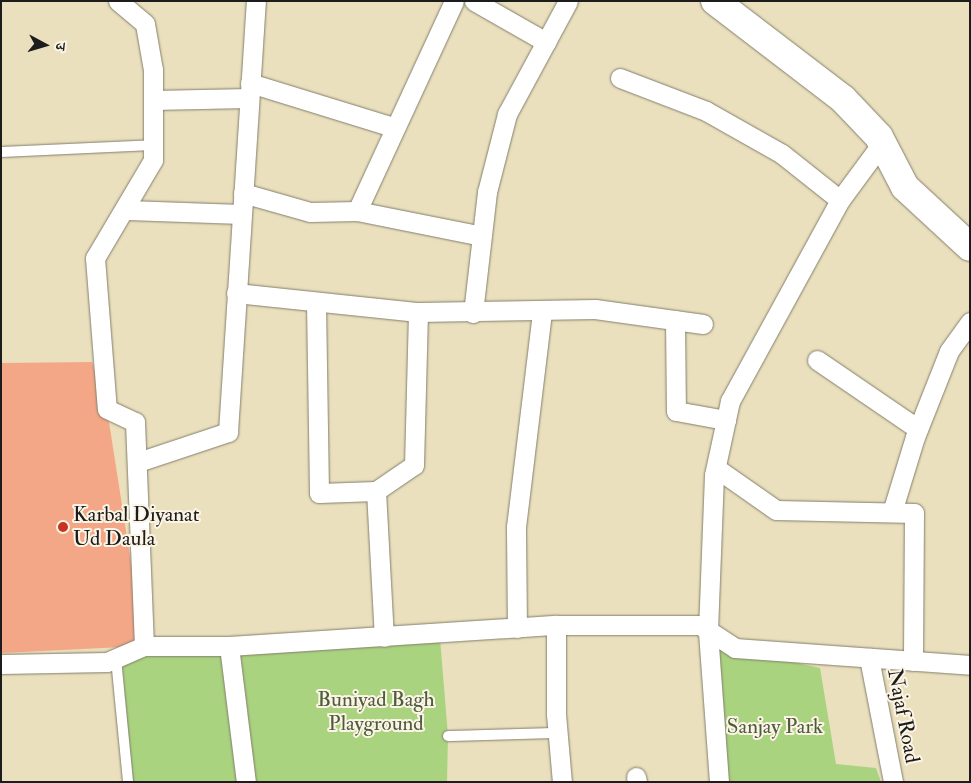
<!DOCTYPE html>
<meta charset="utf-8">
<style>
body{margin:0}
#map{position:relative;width:971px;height:783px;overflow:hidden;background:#eae0bd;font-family:"IM FELL Double Pica","Noto Serif Devanagari",serif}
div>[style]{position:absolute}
.green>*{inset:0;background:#a9d37f}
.building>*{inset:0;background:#f4a787}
.roads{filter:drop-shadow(0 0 1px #837e6c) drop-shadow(0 0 1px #837e6c)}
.lane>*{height:10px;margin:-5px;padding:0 5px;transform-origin:5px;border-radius:5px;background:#fff}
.street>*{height:19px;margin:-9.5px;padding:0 9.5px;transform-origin:9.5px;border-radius:9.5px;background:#fff}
.secondary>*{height:28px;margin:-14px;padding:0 14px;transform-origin:14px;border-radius:14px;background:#fff}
.dots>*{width:14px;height:14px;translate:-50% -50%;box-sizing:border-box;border:2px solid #fcf5e5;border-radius:50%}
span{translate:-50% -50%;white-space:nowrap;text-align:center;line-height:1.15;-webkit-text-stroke:4px #fcf5e5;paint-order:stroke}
.poi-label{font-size:21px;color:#1c1c1c}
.left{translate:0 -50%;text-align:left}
.park-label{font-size:21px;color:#4d5c3f}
.street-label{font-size:21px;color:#1c1c1c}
.frame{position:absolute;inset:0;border:2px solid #1c1c1c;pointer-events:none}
.north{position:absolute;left:20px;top:20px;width:50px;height:50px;-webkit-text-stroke:4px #fcf5e5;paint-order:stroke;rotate:96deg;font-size:14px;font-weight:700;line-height:20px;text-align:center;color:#1c1c1c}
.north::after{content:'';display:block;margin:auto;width:18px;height:22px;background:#1c1c1c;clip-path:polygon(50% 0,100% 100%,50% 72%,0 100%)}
</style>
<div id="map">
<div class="green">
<div style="clip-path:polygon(440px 638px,448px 736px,447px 782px,131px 782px,122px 658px)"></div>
<div style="clip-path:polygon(715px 645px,820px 668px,836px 764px,876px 768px,881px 782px,724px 782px)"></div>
</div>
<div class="building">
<div style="clip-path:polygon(92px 362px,107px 409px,144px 646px,1px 653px,1px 363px)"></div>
</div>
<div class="roads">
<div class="lane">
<div style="left:1px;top:152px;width:152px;rotate:-2.6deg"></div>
<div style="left:116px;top:659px;width:124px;rotate:84.4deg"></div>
<div style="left:448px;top:736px;width:109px;rotate:-1.6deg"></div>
</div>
<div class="street">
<div style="left:118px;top:1px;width:35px;rotate:40deg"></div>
<div style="left:145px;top:24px;width:47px;rotate:80.1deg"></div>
<div style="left:153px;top:70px;width:90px;rotate:90deg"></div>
<div style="left:153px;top:160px;width:114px;rotate:120.6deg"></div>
<div style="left:95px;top:258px;width:151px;rotate:85.5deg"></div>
<div style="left:107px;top:409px;width:31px;rotate:25deg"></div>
<div style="left:135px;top:422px;width:224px;rotate:87.7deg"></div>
<div style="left:474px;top:1px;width:83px;rotate:29.7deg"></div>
<div style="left:620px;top:78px;width:92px;rotate:21deg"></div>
<div style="left:706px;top:111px;width:87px;rotate:29.5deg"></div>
<div style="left:782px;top:154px;width:74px;rotate:38.4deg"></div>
<div style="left:250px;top:83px;width:150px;rotate:17.1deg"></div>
<div style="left:153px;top:100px;width:96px;rotate:-1.2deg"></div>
<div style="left:243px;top:193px;width:70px;rotate:15.8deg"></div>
<div style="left:310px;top:212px;width:47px;rotate:-1.2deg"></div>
<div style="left:357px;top:211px;width:127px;rotate:11.3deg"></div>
<div style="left:127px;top:210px;width:114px;rotate:2deg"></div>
<div style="left:357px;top:211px;width:231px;rotate:-65.2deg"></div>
<div style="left:236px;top:293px;width:183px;rotate:6deg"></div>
<div style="left:418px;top:312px;width:177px;rotate:-1deg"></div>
<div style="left:595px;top:309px;width:109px;rotate:7.9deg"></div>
<div style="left:316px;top:302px;width:191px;rotate:89.1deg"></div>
<div style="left:319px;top:493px;width:57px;rotate:-2deg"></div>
<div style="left:376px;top:491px;width:46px;rotate:-34.4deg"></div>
<div style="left:414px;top:465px;width:153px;rotate:-88.5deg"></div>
<div style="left:473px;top:313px;width:122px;rotate:-83.4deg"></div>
<div style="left:487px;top:192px;width:81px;rotate:-75.6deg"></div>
<div style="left:507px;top:114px;width:128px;rotate:-61.6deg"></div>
<div style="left:675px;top:320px;width:91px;rotate:89.4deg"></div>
<div style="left:676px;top:411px;width:51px;rotate:10.2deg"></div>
<div style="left:817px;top:360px;width:122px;rotate:34.3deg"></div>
<div style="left:138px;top:462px;width:95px;rotate:-18.4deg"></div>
<div style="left:228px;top:432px;width:432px;rotate:-86.3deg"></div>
<div style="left:716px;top:468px;width:73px;rotate:35deg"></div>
<div style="left:776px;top:510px;width:138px;rotate:1.2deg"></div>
<div style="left:914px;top:513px;width:148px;rotate:90.4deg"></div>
<div style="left:376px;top:491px;width:146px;rotate:86.9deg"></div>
<div style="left:892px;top:512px;width:78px;rotate:-73deg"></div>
<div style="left:915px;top:437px;width:92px;rotate:-68.4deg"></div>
<div style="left:949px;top:351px;width:36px;rotate:-54deg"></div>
<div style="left:556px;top:625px;width:89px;rotate:90deg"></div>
<div style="left:556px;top:714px;width:68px;rotate:85deg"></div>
<div style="left:517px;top:628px;width:101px;rotate:-90.6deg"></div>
<div style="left:516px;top:527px;width:216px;rotate:-83.1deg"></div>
<div style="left:229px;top:646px;width:137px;rotate:82.9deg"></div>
<div style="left:869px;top:658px;width:126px;rotate:79deg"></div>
<div style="left:1px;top:664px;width:106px;rotate:-1.1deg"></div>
<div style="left:107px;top:662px;width:40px;rotate:-23.4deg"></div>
<div style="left:144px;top:646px;width:85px"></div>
<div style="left:229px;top:646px;width:328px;rotate:-3.7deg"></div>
<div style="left:556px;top:625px;width:144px"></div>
<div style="left:700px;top:625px;width:42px;rotate:33.3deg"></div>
<div style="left:735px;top:648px;width:236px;rotate:4.1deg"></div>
<div style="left:636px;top:777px;width:5px;rotate:79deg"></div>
<div style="left:719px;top:782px;width:151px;rotate:-94.2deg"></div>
<div style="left:708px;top:631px;width:156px;rotate:-87.8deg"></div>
<div style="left:714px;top:475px;width:76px;rotate:-77.8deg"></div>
<div style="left:730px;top:401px;width:229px;rotate:-61.3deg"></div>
<div style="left:840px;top:200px;width:71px;rotate:-53.6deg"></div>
</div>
<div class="secondary">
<div style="left:715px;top:1px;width:161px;rotate:37.4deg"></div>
<div style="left:843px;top:99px;width:52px;rotate:46.5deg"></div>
<div style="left:879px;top:137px;width:56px;rotate:62.5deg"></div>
<div style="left:905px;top:187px;width:88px;rotate:42.7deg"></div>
</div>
</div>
<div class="dots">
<div style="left:63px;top:527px;background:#c8321e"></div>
</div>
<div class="poi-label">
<span class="left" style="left:73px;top:527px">Karbal Diyanat<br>Ud Daula</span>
</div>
<div class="park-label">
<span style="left:376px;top:712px">Buniyad Bagh<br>Playground</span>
<span style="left:775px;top:727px">Sanjay Park</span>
</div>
<div class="street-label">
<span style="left:903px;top:716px;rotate:79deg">Najaf Road</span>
</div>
<div class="frame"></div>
<div class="north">उ</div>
</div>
